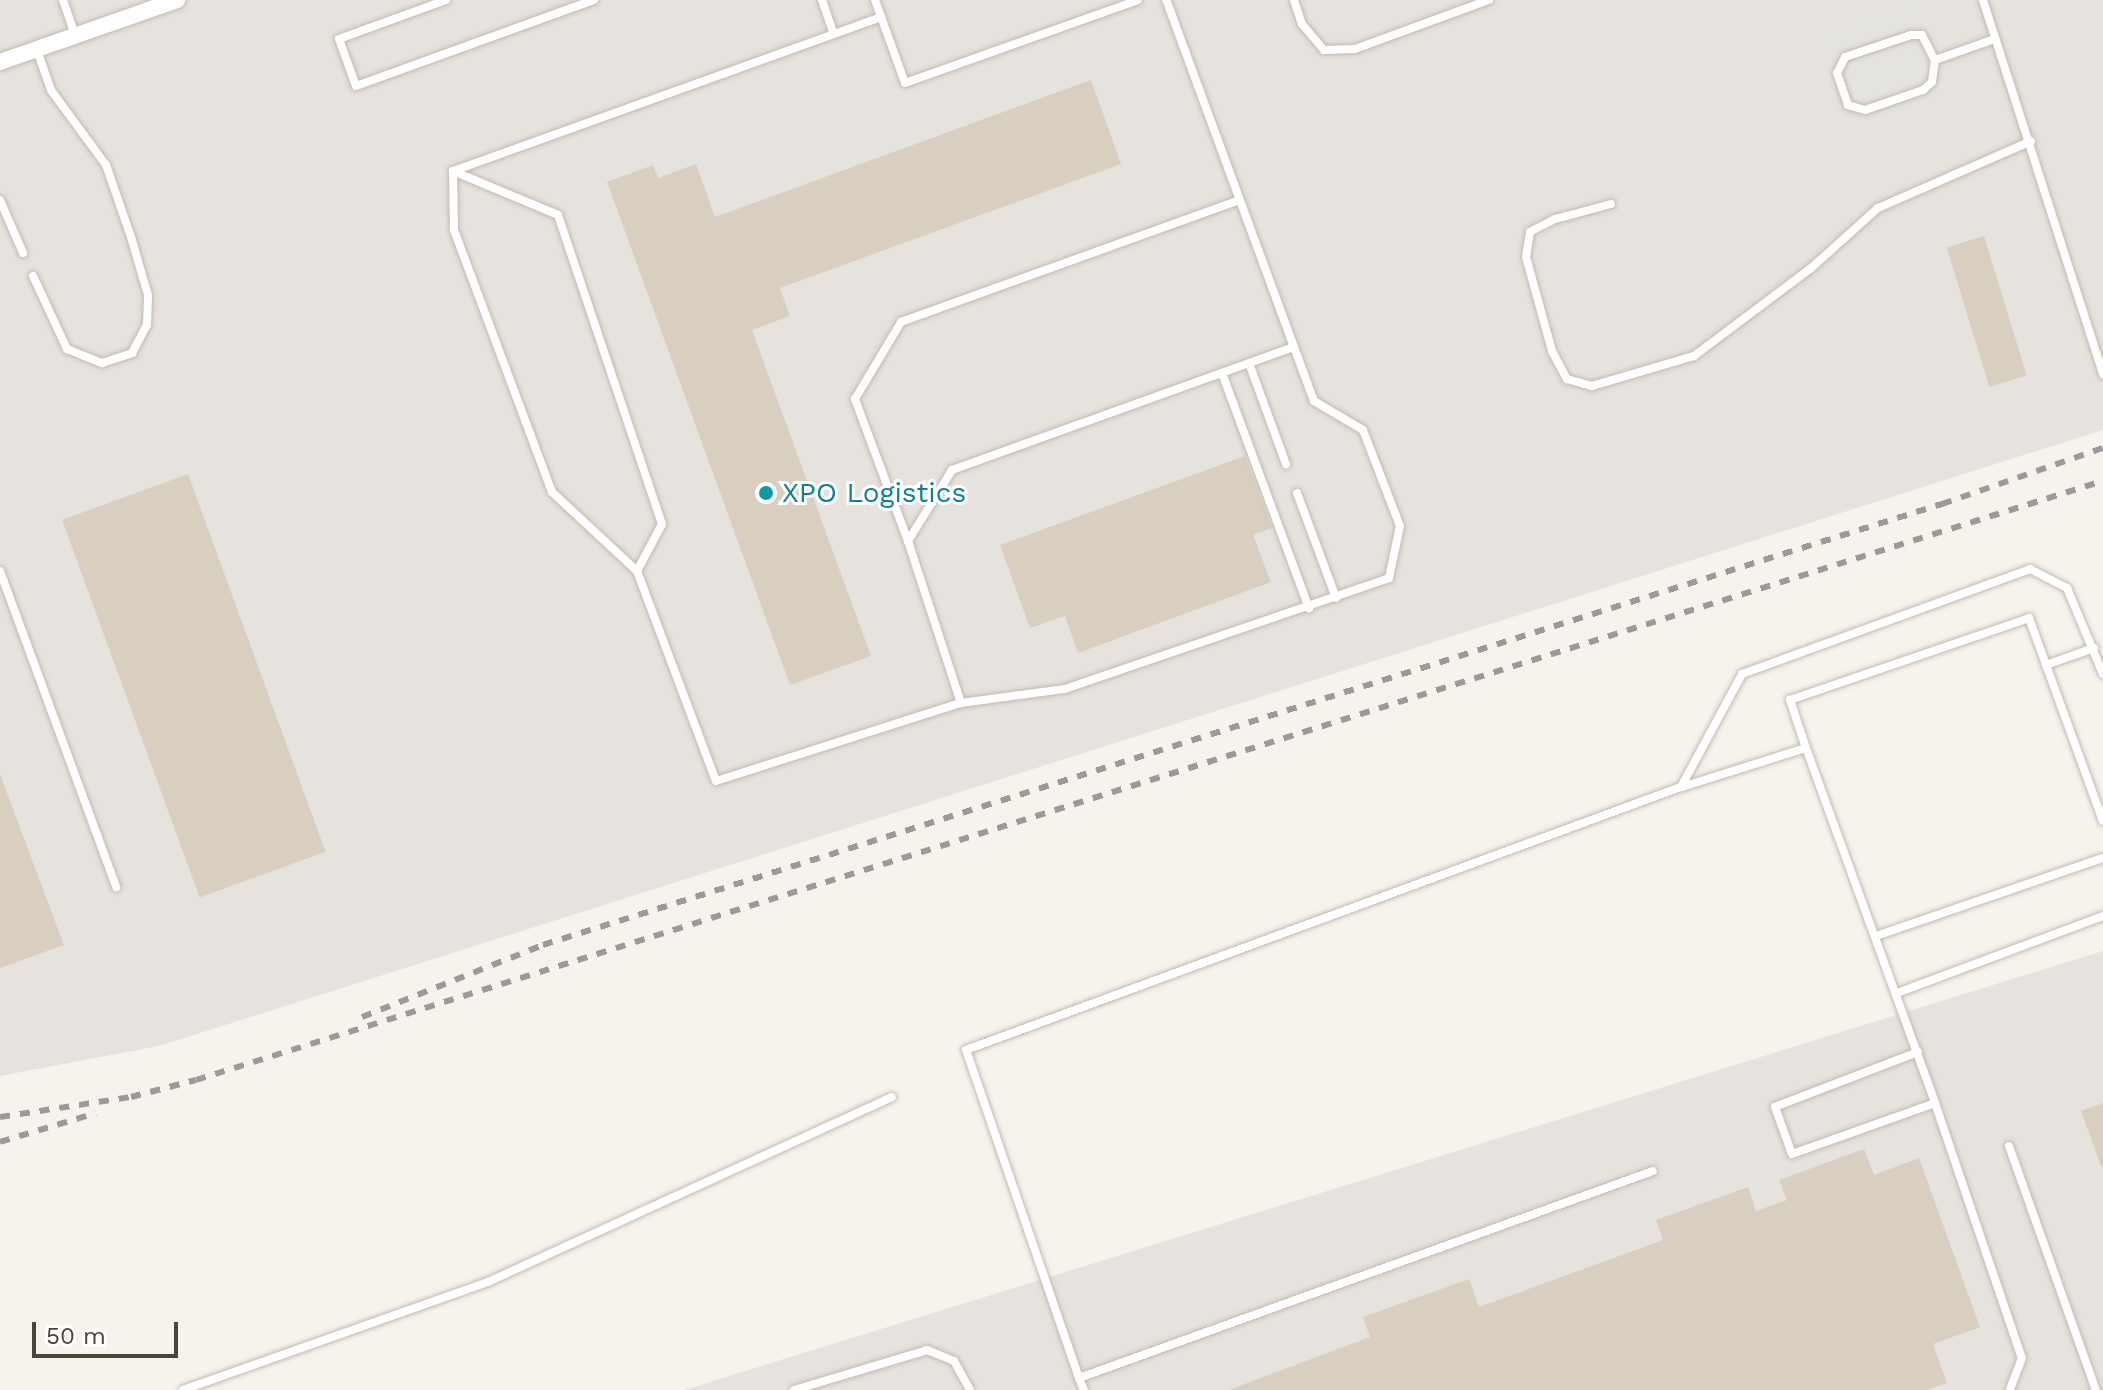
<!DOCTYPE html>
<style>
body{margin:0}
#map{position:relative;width:2103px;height:1390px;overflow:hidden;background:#f6f3ec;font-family:"Work Sans",sans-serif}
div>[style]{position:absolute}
.industrial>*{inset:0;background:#e6e2dd}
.parking>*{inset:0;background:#e5e3e0}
.building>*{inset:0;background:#d8cfc1;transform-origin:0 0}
.roads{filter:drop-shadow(0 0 2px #c2bbae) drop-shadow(0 0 2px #c2bbae)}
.lane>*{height:8px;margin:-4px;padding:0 4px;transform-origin:4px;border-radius:4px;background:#fff}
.street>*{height:16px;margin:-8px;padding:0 8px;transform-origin:8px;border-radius:8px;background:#fff}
.rail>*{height:6px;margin-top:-3px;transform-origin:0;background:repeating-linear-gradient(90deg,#9a9a9a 0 10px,transparent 0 20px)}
.dots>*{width:22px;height:22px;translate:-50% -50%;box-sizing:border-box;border:4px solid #fff;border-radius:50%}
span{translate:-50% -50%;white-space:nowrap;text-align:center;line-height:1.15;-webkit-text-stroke:6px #fff;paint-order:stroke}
.culture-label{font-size:28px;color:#0d838f}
.left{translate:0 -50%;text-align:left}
.scale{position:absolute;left:32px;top:1322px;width:146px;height:36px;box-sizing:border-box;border:4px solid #4b4439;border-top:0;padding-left:10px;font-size:24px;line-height:28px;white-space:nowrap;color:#4b4439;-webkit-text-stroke:6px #fff;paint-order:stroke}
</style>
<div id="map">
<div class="industrial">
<div style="clip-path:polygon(0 0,2103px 0,2103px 430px,159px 1046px,0 1076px)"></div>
<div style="clip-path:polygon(2103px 951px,2103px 1390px,684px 1390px)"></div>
</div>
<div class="parking">
<div style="clip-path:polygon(1911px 0,1929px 0,1962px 100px,1855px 134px,1821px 29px)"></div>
</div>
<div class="building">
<div style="clip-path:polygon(1091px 80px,1121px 164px,780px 288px,790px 316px,752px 330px,871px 656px,790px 685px,607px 182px,653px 165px,658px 178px,696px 164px,715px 217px)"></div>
<div style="left:1984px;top:236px;width:146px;height:39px;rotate:73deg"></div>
<div style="clip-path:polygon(1245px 456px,1272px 528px,1253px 535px,1271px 582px,1078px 653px,1065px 616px,1030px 628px,1000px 545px)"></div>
<div style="left:188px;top:474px;width:402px;height:134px;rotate:70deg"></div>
<div style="clip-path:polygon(0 774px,64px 945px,0 968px)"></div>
<div style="clip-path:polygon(2103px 1103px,2103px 1166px,2101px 1166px,2081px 1111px)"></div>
<div style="clip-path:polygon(1864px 1149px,1874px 1175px,1919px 1158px,1980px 1327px,1933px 1344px,1947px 1383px,1927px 1390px,1229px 1390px,1370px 1337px,1363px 1317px,1469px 1279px,1479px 1307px,1663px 1240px,1656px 1220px,1748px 1187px,1756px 1211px,1787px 1200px,1779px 1180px)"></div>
</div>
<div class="roads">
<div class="lane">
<div style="left:63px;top:0;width:37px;rotate:71deg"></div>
<div style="left:446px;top:0;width:114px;rotate:160deg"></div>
<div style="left:339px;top:39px;width:50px;rotate:70.1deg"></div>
<div style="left:356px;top:86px;width:253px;rotate:-19.9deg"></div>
<div style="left:822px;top:0;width:36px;rotate:71deg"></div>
<div style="left:875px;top:0;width:88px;rotate:70.1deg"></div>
<div style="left:905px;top:83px;width:247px;rotate:-19.6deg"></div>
<div style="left:1294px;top:0;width:25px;rotate:72deg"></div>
<div style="left:1302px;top:24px;width:34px;rotate:50deg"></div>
<div style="left:1324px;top:50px;width:31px;rotate:-2deg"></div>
<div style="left:1355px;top:49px;width:143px;rotate:-20.1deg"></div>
<div style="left:1983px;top:0;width:393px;rotate:72.2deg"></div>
<div style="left:881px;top:17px;width:455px;rotate:160.2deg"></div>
<div style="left:453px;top:171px;width:59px;rotate:89deg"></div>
<div style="left:454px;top:230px;width:280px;rotate:69.5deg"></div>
<div style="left:552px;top:492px;width:116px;rotate:42.9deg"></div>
<div style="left:637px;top:571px;width:224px;rotate:69.4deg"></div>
<div style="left:716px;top:781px;width:257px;rotate:-17.7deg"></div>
<div style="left:961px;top:703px;width:170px;rotate:-108.1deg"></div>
<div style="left:908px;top:541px;width:84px;rotate:-58.2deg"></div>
<div style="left:952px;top:470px;width:363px;rotate:-19.8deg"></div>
<div style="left:1294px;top:347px;width:370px;rotate:-110.2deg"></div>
<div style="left:1935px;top:60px;width:22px;rotate:98deg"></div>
<div style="left:1932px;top:82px;width:12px;rotate:138deg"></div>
<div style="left:1923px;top:90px;width:61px;rotate:161deg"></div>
<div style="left:1865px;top:110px;width:18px;rotate:-164deg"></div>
<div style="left:1848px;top:105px;width:34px;rotate:-109deg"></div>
<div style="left:1837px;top:73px;width:18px;rotate:-63deg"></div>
<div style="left:1845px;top:57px;width:70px;rotate:-18.4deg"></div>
<div style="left:1911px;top:35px;width:11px"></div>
<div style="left:1922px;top:35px;width:28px;rotate:63deg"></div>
<div style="left:1935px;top:60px;width:64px;rotate:-19.3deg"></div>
<div style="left:453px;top:171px;width:114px;rotate:22.7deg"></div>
<div style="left:558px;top:215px;width:326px;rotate:71.4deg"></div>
<div style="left:662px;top:524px;width:53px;rotate:118deg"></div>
<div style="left:0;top:200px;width:58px;rotate:66.5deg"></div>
<div style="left:1611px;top:204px;width:58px;rotate:165deg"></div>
<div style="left:1555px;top:219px;width:28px;rotate:153deg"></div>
<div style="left:1530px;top:232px;width:25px;rotate:99deg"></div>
<div style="left:1526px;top:257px;width:98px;rotate:74.5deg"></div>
<div style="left:1552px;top:351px;width:32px;rotate:62deg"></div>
<div style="left:1567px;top:379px;width:26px;rotate:16deg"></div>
<div style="left:1592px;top:386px;width:106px;rotate:-16.4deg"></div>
<div style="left:1694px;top:356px;width:145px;rotate:-36.9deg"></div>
<div style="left:1810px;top:269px;width:91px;rotate:-41.9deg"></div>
<div style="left:1878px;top:208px;width:167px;rotate:-23.6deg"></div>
<div style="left:33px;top:276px;width:81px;rotate:65deg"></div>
<div style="left:67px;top:349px;width:38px;rotate:22deg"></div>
<div style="left:102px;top:363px;width:32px;rotate:-18deg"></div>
<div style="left:132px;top:353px;width:32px;rotate:-62deg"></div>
<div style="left:147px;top:325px;width:30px;rotate:-88deg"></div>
<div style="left:148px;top:295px;width:60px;rotate:-106.3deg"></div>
<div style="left:131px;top:237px;width:76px;rotate:-109.1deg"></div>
<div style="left:106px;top:165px;width:93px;rotate:-126.3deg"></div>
<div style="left:51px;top:90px;width:42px;rotate:-109.3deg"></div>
<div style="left:1249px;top:363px;width:108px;rotate:69.9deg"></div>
<div style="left:1222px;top:373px;width:251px;rotate:69.7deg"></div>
<div style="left:1297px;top:493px;width:112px;rotate:69.6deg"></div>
<div style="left:908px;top:541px;width:152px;rotate:-110.5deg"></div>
<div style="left:855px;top:399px;width:90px;rotate:-59.1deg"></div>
<div style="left:901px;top:322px;width:359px;rotate:-19.8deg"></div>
<div style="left:0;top:571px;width:337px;rotate:69.8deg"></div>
<div style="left:2046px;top:665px;width:51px;rotate:-19.5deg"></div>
<div style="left:961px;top:703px;width:105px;rotate:-7.7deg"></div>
<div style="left:1065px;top:689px;width:342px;rotate:-18.9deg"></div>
<div style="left:1389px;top:578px;width:53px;rotate:-78.1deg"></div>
<div style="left:1400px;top:526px;width:103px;rotate:-111.1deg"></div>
<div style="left:1363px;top:430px;width:57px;rotate:-149.4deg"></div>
<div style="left:1314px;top:401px;width:58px;rotate:-110.3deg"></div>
<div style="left:1806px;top:748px;width:51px;rotate:-108.4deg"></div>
<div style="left:1790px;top:700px;width:253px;rotate:-18.9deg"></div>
<div style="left:2029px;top:618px;width:216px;rotate:70deg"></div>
<div style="left:1682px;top:787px;width:130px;rotate:-17.5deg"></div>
<div style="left:1806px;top:748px;width:378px;rotate:70deg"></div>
<div style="left:1876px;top:936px;width:240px;rotate:-19deg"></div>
<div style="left:1897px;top:993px;width:220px;rotate:-20.5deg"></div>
<div style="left:1918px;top:1052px;width:153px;rotate:159deg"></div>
<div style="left:1775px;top:1107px;width:50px;rotate:70.1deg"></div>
<div style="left:1792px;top:1154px;width:152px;rotate:-19.6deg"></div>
<div style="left:1935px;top:1103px;width:269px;rotate:71.2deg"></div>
<div style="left:2022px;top:1358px;width:34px;rotate:111deg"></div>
<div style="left:2009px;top:1146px;width:259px;rotate:70.4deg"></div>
<div style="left:1079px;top:1378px;width:347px;rotate:-109deg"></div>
<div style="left:966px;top:1050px;width:762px;rotate:-20.2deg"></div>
<div style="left:1681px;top:787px;width:128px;rotate:-61.6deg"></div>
<div style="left:1742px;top:674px;width:307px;rotate:-20deg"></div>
<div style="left:2030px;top:569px;width:42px;rotate:27.2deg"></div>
<div style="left:2067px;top:588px;width:93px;rotate:67.3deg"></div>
<div style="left:183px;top:1390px;width:324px;rotate:-19.5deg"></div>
<div style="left:488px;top:1282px;width:444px;rotate:-24.6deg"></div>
<div style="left:794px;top:1390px;width:139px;rotate:-16.7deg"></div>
<div style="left:927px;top:1350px;width:29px;rotate:22deg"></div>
<div style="left:954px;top:1361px;width:33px;rotate:61deg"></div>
<div style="left:1084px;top:1390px;width:13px;rotate:-113deg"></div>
<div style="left:1079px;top:1378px;width:610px;rotate:-19.83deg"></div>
</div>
<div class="street">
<div style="left:0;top:62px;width:188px;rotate:-19.3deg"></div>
</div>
</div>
<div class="rail">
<div style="left:362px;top:1017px;width:195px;rotate:-21.7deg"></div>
<div style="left:543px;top:945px;width:1467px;rotate:-17.5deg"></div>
<div style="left:1942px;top:504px;width:170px;rotate:-19.2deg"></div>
<div style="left:0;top:1117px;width:133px;rotate:-8.7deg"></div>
<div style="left:131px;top:1097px;width:67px;rotate:-14.7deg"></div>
<div style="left:196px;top:1080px;width:1999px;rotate:-17.44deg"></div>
<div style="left:0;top:1142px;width:100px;rotate:-16.8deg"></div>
</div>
<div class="dots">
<div style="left:766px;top:493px;background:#0f9aa8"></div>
</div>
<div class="culture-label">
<span class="left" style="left:782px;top:493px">XPO Logistics</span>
</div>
<div class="scale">50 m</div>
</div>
